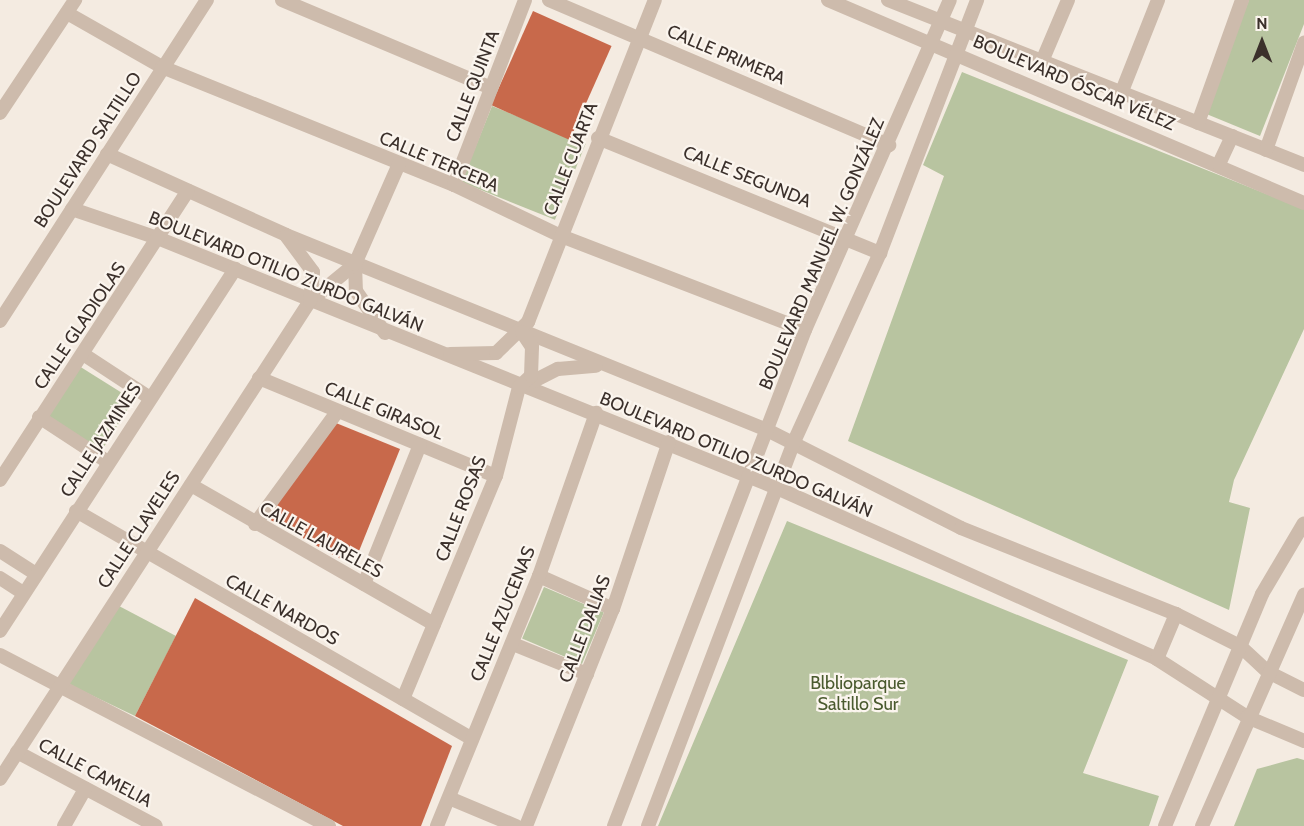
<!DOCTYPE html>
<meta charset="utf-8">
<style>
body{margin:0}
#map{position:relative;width:1304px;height:826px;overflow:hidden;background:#f4ebe1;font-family:Cabin,sans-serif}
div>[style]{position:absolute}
.green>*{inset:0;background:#b8c4a0;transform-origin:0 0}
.building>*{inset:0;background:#c8694b;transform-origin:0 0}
.minor>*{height:14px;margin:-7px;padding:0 7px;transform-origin:7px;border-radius:7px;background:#cdbbac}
span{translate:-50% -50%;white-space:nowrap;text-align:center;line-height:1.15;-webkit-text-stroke:4.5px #fbf5ee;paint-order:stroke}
.street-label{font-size:18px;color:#3b302b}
.park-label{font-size:18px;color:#4a5a2e}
.north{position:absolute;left:1232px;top:12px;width:60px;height:60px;-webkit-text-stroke:4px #fbf5ee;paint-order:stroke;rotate:0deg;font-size:16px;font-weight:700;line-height:24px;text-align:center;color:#3b302b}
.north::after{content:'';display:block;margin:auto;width:21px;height:27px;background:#3b302b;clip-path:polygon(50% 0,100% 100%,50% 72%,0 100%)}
</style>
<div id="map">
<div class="green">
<div style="clip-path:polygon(1249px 0,1304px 0,1304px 24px,1260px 136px,1204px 113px)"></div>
<div style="clip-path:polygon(962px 72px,1304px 209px,1304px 329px,1234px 480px,1229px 502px,1250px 508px,1229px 610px,848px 441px,944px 176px,923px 165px)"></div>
<div style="left:492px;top:106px;width:101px;height:82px;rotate:22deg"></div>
<div style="left:79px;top:366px;width:64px;height:60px;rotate:32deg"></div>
<div style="clip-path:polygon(787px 521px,1128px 660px,1083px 773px,1159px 796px,1149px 826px,658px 826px)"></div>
<div style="left:544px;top:587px;width:65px;height:56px;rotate:23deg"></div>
<div style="clip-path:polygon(119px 606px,176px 636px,135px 716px,68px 684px)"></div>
<div style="clip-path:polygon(1297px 758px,1304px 760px,1304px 826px,1234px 826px,1257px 769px)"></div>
</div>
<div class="building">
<div style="left:533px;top:11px;width:86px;height:103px;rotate:24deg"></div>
<div style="clip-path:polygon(336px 423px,400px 449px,353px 566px,267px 518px)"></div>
<div style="clip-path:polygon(195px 598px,452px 746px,421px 826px,343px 826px,135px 716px)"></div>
</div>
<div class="minor">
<div style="left:282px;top:0;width:227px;rotate:22.8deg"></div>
<div style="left:549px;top:0;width:370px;rotate:23.1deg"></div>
<div style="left:828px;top:0;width:517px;rotate:23.1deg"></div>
<div style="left:888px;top:0;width:448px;rotate:21.6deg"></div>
<div style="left:67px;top:13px;width:109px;rotate:29.6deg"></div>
<div style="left:162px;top:67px;width:315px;rotate:22deg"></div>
<div style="left:454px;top:185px;width:119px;rotate:25.5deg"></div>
<div style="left:561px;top:236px;width:261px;rotate:21.1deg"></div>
<div style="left:1043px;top:59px;width:64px;rotate:-67deg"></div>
<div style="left:1122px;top:91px;width:98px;rotate:-68.4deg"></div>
<div style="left:0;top:113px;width:136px;rotate:-56.4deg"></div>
<div style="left:1198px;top:123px;width:131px;rotate:-70.3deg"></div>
<div style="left:598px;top:138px;width:305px;rotate:22.2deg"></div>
<div style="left:1266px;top:150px;width:114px;rotate:-70.4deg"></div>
<div style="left:107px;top:154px;width:196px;rotate:24.3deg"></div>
<div style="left:286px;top:235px;width:519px;rotate:22.07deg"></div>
<div style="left:767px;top:430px;width:217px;rotate:26.8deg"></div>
<div style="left:961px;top:528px;width:232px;rotate:21.8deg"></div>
<div style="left:1176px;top:614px;width:72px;rotate:26.6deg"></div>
<div style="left:1240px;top:646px;width:38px;rotate:43deg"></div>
<div style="left:1268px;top:672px;width:40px;rotate:26.6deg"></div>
<div style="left:1219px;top:164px;width:31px;rotate:-65deg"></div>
<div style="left:454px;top:185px;width:198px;rotate:-69deg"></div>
<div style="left:72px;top:209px;width:93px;rotate:18.8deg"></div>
<div style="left:160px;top:239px;width:665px;rotate:21.98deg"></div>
<div style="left:777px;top:488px;width:417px;rotate:24.2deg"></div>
<div style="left:1157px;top:659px;width:107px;rotate:32.8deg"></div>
<div style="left:1247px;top:717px;width:62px;rotate:22.8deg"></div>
<div style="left:355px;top:264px;width:27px;rotate:88deg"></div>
<div style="left:356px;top:291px;width:51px;rotate:55.4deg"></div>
<div style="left:310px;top:301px;width:58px;rotate:-39.4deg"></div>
<div style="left:355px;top:264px;width:109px;rotate:-66.3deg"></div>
<div style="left:0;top:321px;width:382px;rotate:-57.2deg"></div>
<div style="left:83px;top:354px;width:80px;rotate:33.3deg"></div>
<div style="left:450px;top:354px;width:46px;rotate:-1.2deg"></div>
<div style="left:496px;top:353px;width:45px;rotate:-44.1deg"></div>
<div style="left:528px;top:322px;width:346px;rotate:-68.5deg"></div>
<div style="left:259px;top:378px;width:256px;rotate:22.5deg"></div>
<div style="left:524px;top:386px;width:38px;rotate:-27deg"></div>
<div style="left:558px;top:369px;width:38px;rotate:-5deg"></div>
<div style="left:39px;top:417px;width:82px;rotate:33.1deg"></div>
<div style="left:0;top:480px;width:345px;rotate:-57deg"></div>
<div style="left:191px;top:485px;width:280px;rotate:29.8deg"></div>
<div style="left:76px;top:511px;width:457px;rotate:29.9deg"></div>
<div style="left:255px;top:524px;width:139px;rotate:-53.8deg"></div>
<div style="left:0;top:551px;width:43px;rotate:32.6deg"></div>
<div style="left:539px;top:576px;width:81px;rotate:24deg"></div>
<div style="left:0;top:578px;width:27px;rotate:33deg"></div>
<div style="left:364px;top:584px;width:150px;rotate:-68.1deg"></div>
<div style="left:0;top:631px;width:432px;rotate:-57deg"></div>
<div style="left:513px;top:644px;width:80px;rotate:22.1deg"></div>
<div style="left:0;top:655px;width:371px;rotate:27.5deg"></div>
<div style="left:1157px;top:659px;width:49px;rotate:-67.1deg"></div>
<div style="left:403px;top:699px;width:242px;rotate:-67.4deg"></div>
<div style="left:496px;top:476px;width:92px;rotate:-75.5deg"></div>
<div style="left:519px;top:387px;width:16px;rotate:-43deg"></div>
<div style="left:531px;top:376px;width:29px;rotate:-88deg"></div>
<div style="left:532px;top:347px;width:18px;rotate:-124deg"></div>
<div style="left:17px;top:752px;width:157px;rotate:28deg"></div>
<div style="left:0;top:779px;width:570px;rotate:-57.04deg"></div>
<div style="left:310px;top:301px;width:29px;rotate:-84deg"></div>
<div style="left:313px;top:272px;width:44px;rotate:-126.6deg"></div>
<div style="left:449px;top:798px;width:73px;rotate:22.7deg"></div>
<div style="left:64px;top:826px;width:43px;rotate:-60.4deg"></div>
<div style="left:437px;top:826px;width:270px;rotate:-67.8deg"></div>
<div style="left:539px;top:576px;width:173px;rotate:-70.7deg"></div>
<div style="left:526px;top:826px;width:234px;rotate:-68.2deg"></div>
<div style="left:613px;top:609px;width:176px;rotate:-71.5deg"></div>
<div style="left:614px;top:826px;width:532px;rotate:-68.94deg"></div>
<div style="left:805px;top:330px;width:360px;rotate:-66.3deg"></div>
<div style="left:648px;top:826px;width:406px;rotate:-69.2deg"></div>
<div style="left:792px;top:446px;width:212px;rotate:-65.5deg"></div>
<div style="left:880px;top:253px;width:271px;rotate:-69deg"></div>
<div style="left:1165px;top:826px;width:251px;rotate:-67.3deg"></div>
<div style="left:1262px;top:594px;width:82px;rotate:-59.4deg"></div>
<div style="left:1202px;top:826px;width:253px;rotate:-66.2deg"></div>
</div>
<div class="street-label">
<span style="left:726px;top:55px;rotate:23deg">CALLE PRIMERA</span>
<span style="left:1074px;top:83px;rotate:23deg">BOULEVARD ÓSCAR VÉLEZ</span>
<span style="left:473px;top:86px;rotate:-69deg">CALLE QUINTA</span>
<span style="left:88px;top:150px;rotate:-57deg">BOULEVARD SALTILLO</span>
<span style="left:571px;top:159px;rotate:-69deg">CALLE CUARTA</span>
<span style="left:439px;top:162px;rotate:23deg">CALLE TERCERA</span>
<span style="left:747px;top:177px;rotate:22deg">CALLE SEGUNDA</span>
<span style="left:822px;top:254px;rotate:-67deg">BOULEVARD MANUEL W. GONZÁLEZ</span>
<span style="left:286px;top:272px;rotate:22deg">BOULEVARD OTILIO ZURDO GALVÁN</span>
<span style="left:80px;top:326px;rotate:-56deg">CALLE GLADIOLAS</span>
<span style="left:384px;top:411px;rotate:22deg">CALLE GIRASOL</span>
<span style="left:101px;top:440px;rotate:-57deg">CALLE JAZMINES</span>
<span style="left:736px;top:455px;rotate:23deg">BOULEVARD OTILIO ZURDO GALVÁN</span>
<span style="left:461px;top:509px;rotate:-69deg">CALLE ROSAS</span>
<span style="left:139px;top:530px;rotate:-57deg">CALLE CLAVELES</span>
<span style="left:321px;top:540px;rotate:29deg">CALLE LAURELES</span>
<span style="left:282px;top:610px;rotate:29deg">CALLE NARDOS</span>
<span style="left:503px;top:614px;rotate:-68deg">CALLE AZUCENAS</span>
<span style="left:585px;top:629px;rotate:-69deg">CALLE DALIAS</span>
<span style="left:95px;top:773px;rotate:28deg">CALLE CAMELIA</span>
</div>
<div class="park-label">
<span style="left:858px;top:694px">Blblioparque<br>Saltillo Sur</span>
</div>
<div class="north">N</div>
</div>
